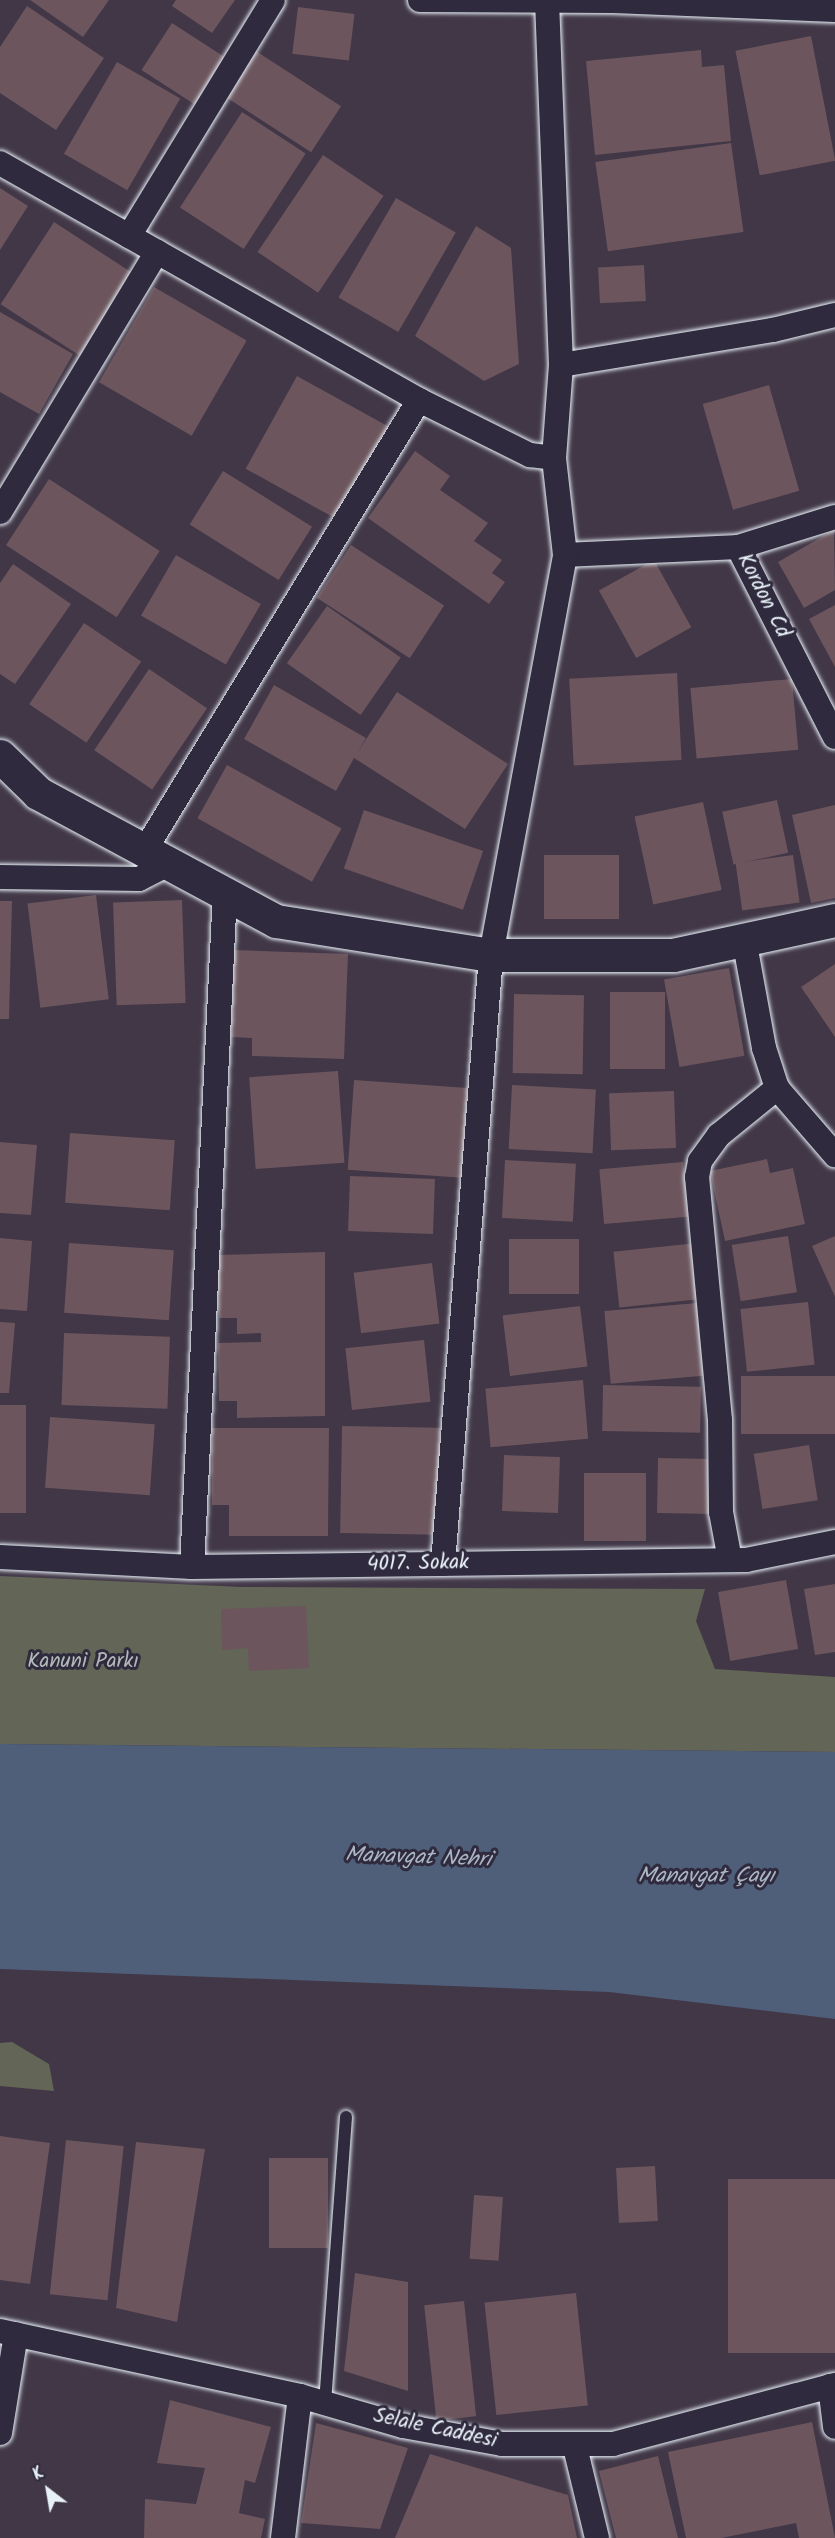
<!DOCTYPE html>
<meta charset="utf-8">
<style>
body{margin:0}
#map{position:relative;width:835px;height:2538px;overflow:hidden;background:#413747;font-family:Kalam,sans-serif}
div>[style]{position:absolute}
.green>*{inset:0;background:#636557}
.water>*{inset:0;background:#4f5e79}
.building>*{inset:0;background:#6c555d;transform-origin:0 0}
.roads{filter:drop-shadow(0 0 2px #e8f1f8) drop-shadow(0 0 2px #e8f1f8)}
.lane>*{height:12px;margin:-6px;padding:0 6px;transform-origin:6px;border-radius:6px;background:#2f2a3d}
.street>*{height:24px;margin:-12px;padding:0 12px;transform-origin:12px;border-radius:12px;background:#2f2a3d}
.secondary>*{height:33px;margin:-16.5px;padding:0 16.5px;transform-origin:16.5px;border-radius:16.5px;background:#2f2a3d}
span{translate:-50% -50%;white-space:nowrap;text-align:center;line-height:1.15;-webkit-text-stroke:6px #2f2a3d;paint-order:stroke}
.street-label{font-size:21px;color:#e8f1f8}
.park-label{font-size:21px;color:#b3b9b8}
.water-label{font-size:22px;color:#abb6c5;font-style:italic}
.north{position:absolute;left:18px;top:2460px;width:60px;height:60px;-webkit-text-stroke:4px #2f2a3d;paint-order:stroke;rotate:329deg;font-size:16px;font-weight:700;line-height:24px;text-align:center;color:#e8f1f8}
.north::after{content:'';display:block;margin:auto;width:21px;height:27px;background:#e8f1f8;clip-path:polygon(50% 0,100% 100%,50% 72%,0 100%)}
</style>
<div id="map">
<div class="green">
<div style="clip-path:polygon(0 1576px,242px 1587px,705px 1589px,696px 1621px,715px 1669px,835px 1677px,835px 1752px,0 1744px)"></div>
<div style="clip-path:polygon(12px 2042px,49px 2064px,54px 2091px,0 2086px,0 2043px)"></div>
</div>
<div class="water">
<div style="clip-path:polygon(0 1744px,835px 1752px,835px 2019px,609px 1992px,0 1969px)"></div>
</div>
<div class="building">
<div style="clip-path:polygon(30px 0,109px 0,83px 37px)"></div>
<div style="clip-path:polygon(176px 0,235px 0,212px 33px,172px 6px)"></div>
<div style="clip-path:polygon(27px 6px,104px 58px,56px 130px,0 93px,0 47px)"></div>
<div style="left:298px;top:7px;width:57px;height:47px;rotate:7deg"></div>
<div style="left:172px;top:23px;width:64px;height:56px;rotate:33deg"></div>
<div style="left:811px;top:36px;width:127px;height:77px;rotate:79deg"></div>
<div style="left:253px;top:49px;width:105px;height:55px;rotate:33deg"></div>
<div style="clip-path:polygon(701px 50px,702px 67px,724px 65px,731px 141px,595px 155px,586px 61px)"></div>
<div style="left:117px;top:62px;width:73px;height:106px;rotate:30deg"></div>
<div style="left:242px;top:112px;width:76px;height:114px;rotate:33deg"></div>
<div style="left:731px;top:143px;width:90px;height:137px;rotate:82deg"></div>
<div style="left:323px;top:155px;width:73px;height:117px;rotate:34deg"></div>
<div style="clip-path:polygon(0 188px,28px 206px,0 250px)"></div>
<div style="left:396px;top:198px;width:69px;height:115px;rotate:30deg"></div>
<div style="left:54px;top:222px;width:100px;height:98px;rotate:33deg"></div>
<div style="clip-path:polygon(476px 226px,511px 248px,519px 364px,484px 381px,415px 336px)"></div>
<div style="left:644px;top:265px;width:36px;height:46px;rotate:87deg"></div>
<div style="left:154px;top:287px;width:107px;height:110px;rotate:30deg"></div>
<div style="clip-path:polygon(0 312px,73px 354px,39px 414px,0 392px)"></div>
<div style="left:297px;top:376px;width:107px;height:106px;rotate:29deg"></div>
<div style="left:769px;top:385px;width:110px;height:69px;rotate:74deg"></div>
<div style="clip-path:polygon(415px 451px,450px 476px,440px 490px,488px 523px,474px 541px,502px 560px,492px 573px,505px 582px,489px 604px,368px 518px)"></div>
<div style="left:223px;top:471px;width:105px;height:63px;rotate:32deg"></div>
<div style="left:49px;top:479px;width:132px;height:79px;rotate:33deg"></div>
<div style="clip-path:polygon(834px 530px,835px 590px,804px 608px,778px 562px)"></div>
<div style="left:351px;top:545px;width:111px;height:63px;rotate:33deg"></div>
<div style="left:176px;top:555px;width:98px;height:70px;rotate:30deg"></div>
<div style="left:654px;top:560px;width:77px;height:63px;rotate:61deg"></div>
<div style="clip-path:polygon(13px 564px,71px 604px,15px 684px,0 674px,0 583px)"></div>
<div style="clip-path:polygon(835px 605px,835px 667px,809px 619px)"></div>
<div style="left:327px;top:606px;width:90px;height:70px;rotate:35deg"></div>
<div style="left:84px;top:623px;width:69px;height:98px;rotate:34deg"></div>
<div style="left:149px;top:669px;width:70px;height:98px;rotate:34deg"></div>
<div style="left:677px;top:673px;width:87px;height:108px;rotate:87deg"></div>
<div style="left:792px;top:679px;width:71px;height:102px;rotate:85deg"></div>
<div style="clip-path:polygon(274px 685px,366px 738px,357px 753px,397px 692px,508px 764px,465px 829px,354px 758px,336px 791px,244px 739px)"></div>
<div style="left:227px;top:765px;width:131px;height:61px;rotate:29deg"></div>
<div style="left:777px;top:800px;width:54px;height:56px;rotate:78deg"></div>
<div style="left:703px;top:802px;width:90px;height:70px;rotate:78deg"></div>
<div style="clip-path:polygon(835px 805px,835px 898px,811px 903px,792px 815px)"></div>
<div style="left:364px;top:810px;width:126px;height:62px;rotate:19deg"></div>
<div style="left:544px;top:855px;width:75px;height:64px"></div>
<div style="left:793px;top:855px;width:48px;height:58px;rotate:82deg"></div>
<div style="left:96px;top:895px;width:105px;height:69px;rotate:83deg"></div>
<div style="left:182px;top:900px;width:103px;height:69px;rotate:88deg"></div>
<div style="clip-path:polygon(0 901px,12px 901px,9px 1019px,0 1019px)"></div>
<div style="clip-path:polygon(234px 950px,348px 954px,344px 1059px,252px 1056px,252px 1038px,231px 1037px)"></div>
<div style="clip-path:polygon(835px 964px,835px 1037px,801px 987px)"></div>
<div style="left:729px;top:968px;width:89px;height:66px;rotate:80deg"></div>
<div style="left:610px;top:992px;width:55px;height:77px"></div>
<div style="left:514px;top:994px;width:70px;height:79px;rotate:1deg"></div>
<div style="left:338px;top:1071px;width:92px;height:89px;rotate:86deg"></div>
<div style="left:354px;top:1080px;width:114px;height:90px;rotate:4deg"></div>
<div style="left:512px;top:1085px;width:84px;height:64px;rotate:3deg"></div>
<div style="left:674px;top:1091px;width:57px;height:65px;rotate:88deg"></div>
<div style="left:70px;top:1133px;width:105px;height:70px;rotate:4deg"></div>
<div style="clip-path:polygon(0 1142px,37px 1145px,31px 1215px,0 1213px)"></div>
<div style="clip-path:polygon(767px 1159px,770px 1173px,793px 1168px,805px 1224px,725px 1241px,710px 1171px)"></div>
<div style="left:505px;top:1160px;width:71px;height:58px;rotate:3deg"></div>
<div style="left:683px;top:1162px;width:55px;height:84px;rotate:85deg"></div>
<div style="left:350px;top:1176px;width:85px;height:55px;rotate:2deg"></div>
<div style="left:788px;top:1236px;width:57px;height:57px;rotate:81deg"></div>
<div style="clip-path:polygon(835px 1236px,835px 1297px,812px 1246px)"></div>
<div style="clip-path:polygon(0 1238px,32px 1241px,27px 1311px,0 1309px)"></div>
<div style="left:509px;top:1239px;width:70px;height:55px"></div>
<div style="left:69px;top:1243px;width:105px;height:70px;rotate:4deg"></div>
<div style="left:697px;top:1243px;width:56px;height:84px;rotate:84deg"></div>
<div style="clip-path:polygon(325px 1252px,325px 1416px,237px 1418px,237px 1401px,219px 1401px,218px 1343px,261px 1342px,261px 1333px,237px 1334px,237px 1318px,219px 1318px,217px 1255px)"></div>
<div style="left:432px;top:1263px;width:61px;height:79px;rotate:83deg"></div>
<div style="left:808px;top:1302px;width:63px;height:68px;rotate:84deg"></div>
<div style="left:697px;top:1303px;width:73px;height:93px;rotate:85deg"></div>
<div style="left:580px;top:1306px;width:61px;height:78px;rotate:83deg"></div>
<div style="clip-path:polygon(0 1322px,15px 1323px,9px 1393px,0 1393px)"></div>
<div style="left:64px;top:1333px;width:106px;height:72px;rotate:2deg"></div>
<div style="left:424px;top:1340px;width:62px;height:79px;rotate:84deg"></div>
<div style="left:835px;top:1376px;width:58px;height:94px;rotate:90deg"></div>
<div style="left:583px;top:1380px;width:59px;height:98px;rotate:85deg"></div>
<div style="left:603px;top:1385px;width:98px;height:46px;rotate:1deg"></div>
<div style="left:0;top:1405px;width:26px;height:108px"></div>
<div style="left:50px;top:1417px;width:105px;height:71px;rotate:4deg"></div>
<div style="left:342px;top:1426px;width:98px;height:107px;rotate:1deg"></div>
<div style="clip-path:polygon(212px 1428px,329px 1428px,328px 1536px,229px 1536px,229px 1505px,212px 1505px)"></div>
<div style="left:809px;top:1445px;width:56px;height:56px;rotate:81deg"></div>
<div style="left:504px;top:1455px;width:56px;height:56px;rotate:2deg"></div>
<div style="left:658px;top:1458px;width:56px;height:55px;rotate:1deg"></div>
<div style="left:584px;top:1473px;width:62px;height:68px"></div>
<div style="left:786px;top:1580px;width:70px;height:69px;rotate:80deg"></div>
<div style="clip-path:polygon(835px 1584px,835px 1652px,815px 1655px,804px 1589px)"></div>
<div style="clip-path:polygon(306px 1606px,309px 1668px,249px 1671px,248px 1648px,222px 1650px,221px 1609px)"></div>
<div style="clip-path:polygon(0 2136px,50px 2143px,30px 2284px,0 2280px)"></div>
<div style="left:66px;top:2140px;width:58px;height:155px;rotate:6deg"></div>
<div style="clip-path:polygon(136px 2142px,205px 2149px,177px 2322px,116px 2308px)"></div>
<div style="left:269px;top:2158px;width:59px;height:90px"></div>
<div style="left:655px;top:2166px;width:55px;height:39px;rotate:87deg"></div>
<div style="left:835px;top:2179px;width:174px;height:107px;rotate:90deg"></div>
<div style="left:474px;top:2195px;width:29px;height:64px;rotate:4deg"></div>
<div style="clip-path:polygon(355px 2273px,408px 2282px,408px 2391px,344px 2371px)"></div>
<div style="left:576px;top:2293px;width:113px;height:92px;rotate:84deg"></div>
<div style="left:464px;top:2301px;width:116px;height:40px;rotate:84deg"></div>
<div style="clip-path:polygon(170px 2400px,271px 2427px,255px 2483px,245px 2480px,239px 2513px,265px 2519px,261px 2538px,144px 2538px,145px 2499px,196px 2504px,205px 2468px,157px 2463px)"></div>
<div style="clip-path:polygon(812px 2422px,835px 2538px,799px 2538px,796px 2523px,721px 2538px,686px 2538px,668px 2452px)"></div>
<div style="clip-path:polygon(316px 2423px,408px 2448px,380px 2529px,301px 2523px)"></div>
<div style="clip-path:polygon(430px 2454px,568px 2495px,577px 2538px,395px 2538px)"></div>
<div style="clip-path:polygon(658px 2456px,678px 2538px,616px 2538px,599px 2471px)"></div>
</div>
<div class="roads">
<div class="lane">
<div style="left:325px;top:2403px;width:287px;rotate:-85.8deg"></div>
</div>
<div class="street">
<div style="left:420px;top:0;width:193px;rotate:0.3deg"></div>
<div style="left:613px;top:1px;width:222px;rotate:2.3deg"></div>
<div style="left:0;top:163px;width:481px;rotate:29.5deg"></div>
<div style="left:419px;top:400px;width:124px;rotate:26.4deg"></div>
<div style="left:530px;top:455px;width:24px;rotate:7deg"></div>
<div style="left:129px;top:236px;width:276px;rotate:-58.6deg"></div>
<div style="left:561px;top:365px;width:215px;rotate:-9.4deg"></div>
<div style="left:773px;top:330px;width:64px;rotate:-13.6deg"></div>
<div style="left:0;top:512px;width:304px;rotate:-58.9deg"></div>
<div style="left:835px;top:517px;width:102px;rotate:162.8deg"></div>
<div style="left:738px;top:547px;width:213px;rotate:63deg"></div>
<div style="left:565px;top:555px;width:173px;rotate:-2.6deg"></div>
<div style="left:145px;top:850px;width:527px;rotate:-58.66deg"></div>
<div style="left:0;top:877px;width:139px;rotate:0.8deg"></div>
<div style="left:139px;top:879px;width:35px;rotate:-27deg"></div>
<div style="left:744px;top:939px;width:111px;rotate:79.6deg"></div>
<div style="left:764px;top:1048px;width:42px;rotate:72deg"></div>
<div style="left:777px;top:1088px;width:89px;rotate:49.1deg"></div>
<div style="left:0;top:1557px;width:192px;rotate:3deg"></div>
<div style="left:192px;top:1567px;width:554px;rotate:-0.72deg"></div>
<div style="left:746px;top:1560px;width:91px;rotate:-11.4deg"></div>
<div style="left:730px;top:1560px;width:49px;rotate:-100.6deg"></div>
<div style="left:721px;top:1512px;width:92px;rotate:-90.6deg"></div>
<div style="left:720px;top:1420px;width:244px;rotate:-95.4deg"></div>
<div style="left:697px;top:1177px;width:16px;rotate:-79deg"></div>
<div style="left:700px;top:1161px;width:32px;rotate:-54deg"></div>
<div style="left:719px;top:1135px;width:75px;rotate:-39deg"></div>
<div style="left:443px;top:1564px;width:611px;rotate:-85.49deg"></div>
<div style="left:491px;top:955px;width:407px;rotate:-79.5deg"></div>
<div style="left:565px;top:555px;width:98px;rotate:-96.5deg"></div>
<div style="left:554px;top:458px;width:93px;rotate:-85.7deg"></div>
<div style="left:561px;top:365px;width:365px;rotate:-92.2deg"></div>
<div style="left:192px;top:1567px;width:675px;rotate:-87.2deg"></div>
<div style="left:0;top:2331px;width:307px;rotate:12.2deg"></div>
<div style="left:300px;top:2396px;width:107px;rotate:16.2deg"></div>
<div style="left:403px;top:2426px;width:101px;rotate:10.3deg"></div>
<div style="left:502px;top:2444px;width:111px"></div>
<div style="left:613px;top:2444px;width:230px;rotate:-14.9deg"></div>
<div style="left:830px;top:2386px;width:41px;rotate:83deg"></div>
<div style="left:0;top:2433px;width:100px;rotate:-80.8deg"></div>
<div style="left:575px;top:2447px;width:94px;rotate:76.4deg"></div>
<div style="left:283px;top:2538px;width:143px;rotate:-83.2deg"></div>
</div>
<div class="secondary">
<div style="left:0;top:756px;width:53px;rotate:44.2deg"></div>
<div style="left:38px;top:793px;width:270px;rotate:28.3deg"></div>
<div style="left:276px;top:921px;width:218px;rotate:9deg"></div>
<div style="left:491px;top:955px;width:182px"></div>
<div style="left:673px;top:955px;width:166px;rotate:-12.2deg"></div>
</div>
</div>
<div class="street-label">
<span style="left:763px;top:596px;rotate:63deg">Kordon Cd</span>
<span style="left:418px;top:1564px;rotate:-1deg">4017. Sokak</span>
<span style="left:435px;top:2429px;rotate:12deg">Selale Caddesi</span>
</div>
<div class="park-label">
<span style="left:83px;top:1662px">Kanuni Parkı</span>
</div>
<div class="water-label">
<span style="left:418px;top:1858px;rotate:2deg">Manavgat Nehri</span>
<span style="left:706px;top:1877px">Manavgat Çayı</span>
</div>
<div class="north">K</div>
</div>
